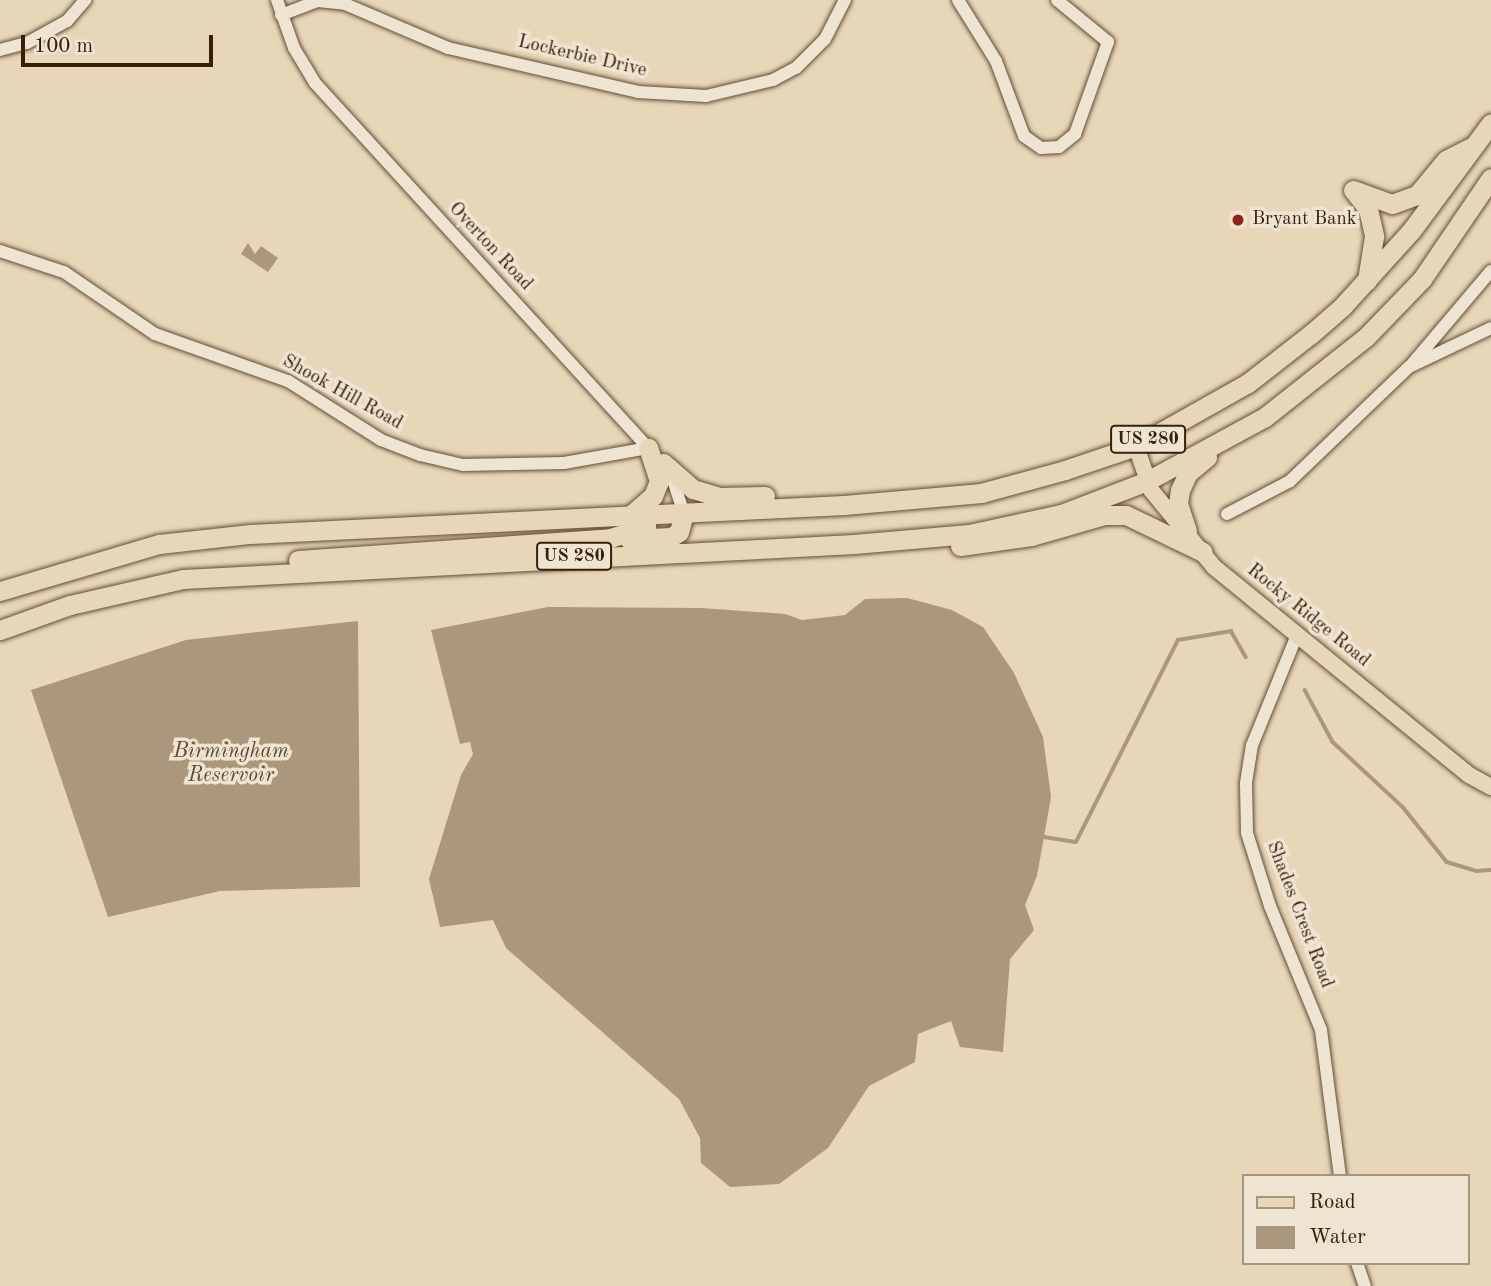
<!DOCTYPE html>
<style>
body{margin:0}
#map{position:relative;width:1491px;height:1286px;overflow:hidden;background:#e7d6b8;font-family:"Old Standard TT",serif}
div>[style]{position:absolute}
.water>*{inset:0;background:#ab987c}
.stream>*{height:3.5px;margin:-1.75px;padding:0 1.75px;transform-origin:1.75px;border-radius:1.75px;background:#ab987c}
.roads{filter:drop-shadow(0 0 2px #634e35) drop-shadow(0 0 2px #634e35)}
.minor>*{height:12px;margin:-6px;padding:0 6px;transform-origin:6px;border-radius:6px;background:#efe4d1}
.major>*{height:16px;margin:-8px;padding:0 8px;transform-origin:8px;border-radius:8px;background:#e7d6b8}
.highway>*{height:19px;margin:-9.5px;padding:0 9.5px;transform-origin:9.5px;border-radius:9.5px;background:#e7d6b8}
.dots>*{width:19px;height:19px;translate:-50% -50%;box-sizing:border-box;border:4px solid #efe4d1;border-radius:50%}
span{translate:-50% -50%;white-space:nowrap;text-align:center;line-height:1.15;-webkit-text-stroke:7px #efe4d1;paint-order:stroke}
.shield-label span{padding:2px 5px;background:#efe4d1;border:2px solid;border-radius:5px;-webkit-text-stroke-width:0}
.shield-label{font-size:18px;color:#372009;font-weight:700}
.street-label{font-size:19px;color:#372009}
.poi-label{font-size:19px;color:#372009}
.left{translate:0 -50%;text-align:left}
.water-label{font-size:21px;color:#604a31;font-style:italic}
.legend{position:absolute;left:1242px;top:1174px;width:228px;height:91px;box-sizing:border-box;background:#efe4d1;border:2px solid #a59681;margin:0;padding:9px 12px;list-style:none;font-size:21px;color:#372009}
.legend li{display:flex;align-items:center;gap:14px;height:35px}
.legend b{width:35px;border:2px solid #a59681}
.scale{position:absolute;left:21px;top:35px;width:192px;height:32px;box-sizing:border-box;border:4px solid #372009;border-top:0;padding-left:9px;font-size:21px;line-height:24px;white-space:nowrap;color:#372009;-webkit-text-stroke:5px #efe4d1;paint-order:stroke}
</style>
<div id="map">
<div class="water">
<div style="clip-path:polygon(248px 243px,255px 254px,261px 246px,278px 258px,268px 272px,241px 254px)"></div>
<div style="clip-path:polygon(907px 598px,952px 610px,983px 627px,1014px 673px,1043px 737px,1051px 797px,1037px 876px,1025px 905px,1034px 930px,1010px 959px,1003px 1052px,960px 1047px,951px 1021px,918px 1034px,915px 1062px,869px 1086px,828px 1148px,779px 1184px,730px 1187px,701px 1163px,700px 1138px,679px 1099px,506px 948px,493px 920px,440px 927px,429px 879px,461px 775px,473px 754px,470px 742px,460px 744px,431px 630px,548px 607px,701px 608px,785px 614px,802px 620px,845px 615px,865px 599px)"></div>
<div style="clip-path:polygon(358px 621px,360px 887px,220px 891px,108px 917px,31px 690px,186px 640px)"></div>
</div>
<div class="stream">
<div style="left:1305px;top:690px;width:59px;rotate:61.7deg"></div>
<div style="left:1333px;top:742px;width:96px;rotate:42.9deg"></div>
<div style="left:1403px;top:807px;width:70px;rotate:51.3deg"></div>
<div style="left:1447px;top:862px;width:30px;rotate:17deg"></div>
<div style="left:1476px;top:871px;width:15px;rotate:-4deg"></div>
<div style="left:1044px;top:837px;width:32px;rotate:9deg"></div>
<div style="left:1076px;top:842px;width:226px;rotate:-63.2deg"></div>
<div style="left:1178px;top:640px;width:54px;rotate:-9.6deg"></div>
<div style="left:1231px;top:631px;width:30px;rotate:60deg"></div>
</div>
<div class="roads">
<div class="minor">
<div style="left:277px;top:0;width:51px;rotate:70.5deg"></div>
<div style="left:294px;top:48px;width:41px;rotate:59deg"></div>
<div style="left:315px;top:83px;width:500px;rotate:47.6deg"></div>
<div style="left:958px;top:0;width:72px;rotate:58.1deg"></div>
<div style="left:996px;top:61px;width:80px;rotate:69.5deg"></div>
<div style="left:1024px;top:136px;width:21px;rotate:35deg"></div>
<div style="left:1041px;top:148px;width:18px;rotate:-3deg"></div>
<div style="left:1059px;top:147px;width:21px;rotate:-39deg"></div>
<div style="left:1075px;top:134px;width:98px;rotate:-70.3deg"></div>
<div style="left:1108px;top:42px;width:66px;rotate:-140.5deg"></div>
<div style="left:281px;top:15px;width:40px;rotate:-21deg"></div>
<div style="left:318px;top:1px;width:27px;rotate:6deg"></div>
<div style="left:345px;top:4px;width:112px;rotate:23.1deg"></div>
<div style="left:448px;top:48px;width:195px;rotate:13deg"></div>
<div style="left:638px;top:92px;width:68px;rotate:3.4deg"></div>
<div style="left:706px;top:96px;width:69px;rotate:-13.4deg"></div>
<div style="left:773px;top:80px;width:26px;rotate:-28deg"></div>
<div style="left:796px;top:68px;width:41px;rotate:-45deg"></div>
<div style="left:825px;top:39px;width:44px;rotate:-62.9deg"></div>
<div style="left:0;top:50px;width:28px;rotate:-15deg"></div>
<div style="left:27px;top:43px;width:46px;rotate:-28.8deg"></div>
<div style="left:67px;top:21px;width:28px;rotate:-49deg"></div>
<div style="left:0;top:251px;width:67px;rotate:18.2deg"></div>
<div style="left:64px;top:272px;width:110px;rotate:34.3deg"></div>
<div style="left:155px;top:334px;width:141px;rotate:19.5deg"></div>
<div style="left:288px;top:381px;width:110px;rotate:32.4deg"></div>
<div style="left:381px;top:440px;width:42px;rotate:21deg"></div>
<div style="left:420px;top:455px;width:44px;rotate:13.1deg"></div>
<div style="left:463px;top:465px;width:101px;rotate:-1.1deg"></div>
<div style="left:564px;top:463px;width:85px;rotate:-10.1deg"></div>
<div style="left:1412px;top:364px;width:122px;rotate:-49.7deg"></div>
<div style="left:672px;top:477px;width:38px;rotate:72deg"></div>
<div style="left:1227px;top:514px;width:71px;rotate:-27.6deg"></div>
<div style="left:1290px;top:481px;width:165px;rotate:-43.8deg"></div>
<div style="left:1409px;top:367px;width:91px;rotate:-25.4deg"></div>
<div style="left:1297px;top:635px;width:119px;rotate:112.2deg"></div>
<div style="left:1252px;top:745px;width:39px;rotate:99deg"></div>
<div style="left:1246px;top:784px;width:49px;rotate:88.8deg"></div>
<div style="left:1247px;top:833px;width:77px;rotate:72.5deg"></div>
<div style="left:1270px;top:906px;width:134px;rotate:67.6deg"></div>
<div style="left:1321px;top:1030px;width:147px;rotate:82.6deg"></div>
<div style="left:1357px;top:1263px;width:24px;rotate:71deg"></div>
</div>
<div class="major">
<div style="left:1136px;top:446px;width:46px;rotate:71.2deg"></div>
<div style="left:1151px;top:490px;width:99px;rotate:50.7deg"></div>
<div style="left:1214px;top:567px;width:329px;rotate:39.2deg"></div>
<div style="left:1469px;top:775px;width:25px;rotate:29deg"></div>
</div>
<div class="highway">
<div style="left:1353px;top:190px;width:41px;rotate:19.7deg"></div>
<div style="left:1392px;top:204px;width:27px;rotate:-20deg"></div>
<div style="left:1417px;top:195px;width:45px;rotate:-50.4deg"></div>
<div style="left:1446px;top:160px;width:27px;rotate:-27deg"></div>
<div style="left:1354px;top:191px;width:23px;rotate:52deg"></div>
<div style="left:1368px;top:209px;width:28px;rotate:77deg"></div>
<div style="left:1374px;top:236px;width:45px;rotate:99deg"></div>
<div style="left:663px;top:463px;width:40px;rotate:41deg"></div>
<div style="left:693px;top:489px;width:28px;rotate:17deg"></div>
<div style="left:720px;top:497px;width:45px;rotate:-1.3deg"></div>
<div style="left:631px;top:515px;width:29px;rotate:-41deg"></div>
<div style="left:653px;top:496px;width:16px;rotate:-68deg"></div>
<div style="left:659px;top:481px;width:35px;rotate:-108deg"></div>
<div style="left:1187px;top:531px;width:29px;rotate:-108deg"></div>
<div style="left:1178px;top:503px;width:13px;rotate:-81deg"></div>
<div style="left:1180px;top:490px;width:19px;rotate:-65deg"></div>
<div style="left:1188px;top:473px;width:25px;rotate:-40deg"></div>
<div style="left:629px;top:539px;width:42px;rotate:-2.7deg"></div>
<div style="left:671px;top:537px;width:9px;rotate:-32deg"></div>
<div style="left:679px;top:532px;width:20px;rotate:-75deg"></div>
<div style="left:960px;top:546px;width:72px;rotate:-8deg"></div>
<div style="left:1031px;top:536px;width:76px;rotate:-16deg"></div>
<div style="left:1104px;top:515px;width:22px"></div>
<div style="left:1126px;top:515px;width:85px;rotate:25.7deg"></div>
<div style="left:298px;top:560px;width:313px;rotate:-4deg"></div>
<div style="left:610px;top:538px;width:38px;rotate:-17deg"></div>
<div style="left:646px;top:527px;width:19px;rotate:-141deg"></div>
<div style="left:0;top:591px;width:166px;rotate:-16.5deg"></div>
<div style="left:159px;top:544px;width:92px;rotate:-6.3deg"></div>
<div style="left:250px;top:534px;width:595px;rotate:-2.8deg"></div>
<div style="left:844px;top:505px;width:138px;rotate:-5deg"></div>
<div style="left:981px;top:493px;width:87px;rotate:-15.3deg"></div>
<div style="left:1065px;top:470px;width:75px;rotate:-18.7deg"></div>
<div style="left:1136px;top:446px;width:129px;rotate:-29.4deg"></div>
<div style="left:1248px;top:383px;width:80px;rotate:-37.9deg"></div>
<div style="left:1311px;top:334px;width:41px;rotate:-41.1deg"></div>
<div style="left:1342px;top:307px;width:103px;rotate:-47.8deg"></div>
<div style="left:1411px;top:231px;width:134px;rotate:-53.5deg"></div>
<div style="left:0;top:630px;width:74px;rotate:-19.7deg"></div>
<div style="left:70px;top:605px;width:116px;rotate:-13deg"></div>
<div style="left:183px;top:579px;width:672px;rotate:-2.99deg"></div>
<div style="left:854px;top:544px;width:115px;rotate:-5deg"></div>
<div style="left:969px;top:534px;width:94px;rotate:-12.3deg"></div>
<div style="left:1061px;top:514px;width:92px;rotate:-21deg"></div>
<div style="left:1147px;top:481px;width:134px;rotate:-28.5deg"></div>
<div style="left:1265px;top:417px;width:129px;rotate:-38.4deg"></div>
<div style="left:1366px;top:337px;width:81px;rotate:-46deg"></div>
<div style="left:1422px;top:279px;width:122px;rotate:-55.7deg"></div>
</div>
</div>
<div class="dots">
<div style="left:1238px;top:220px;background:#8f2418"></div>
</div>
<div class="shield-label">
<span style="left:1148px;top:439px">US 280</span>
<span style="left:574px;top:556px">US 280</span>
</div>
<div class="street-label">
<span style="left:582px;top:57px;rotate:13deg">Lockerbie Drive</span>
<span style="left:490px;top:247px;rotate:47deg">Overton Road</span>
<span style="left:342px;top:393px;rotate:29deg">Shook Hill Road</span>
<span style="left:1308px;top:616px;rotate:39deg">Rocky Ridge Road</span>
<span style="left:1299px;top:915px;rotate:69deg">Shades Crest Road</span>
</div>
<div class="poi-label">
<span class="left" style="left:1252px;top:220px">Bryant Bank</span>
</div>
<div class="water-label">
<span style="left:231px;top:764px">Birmingham<br>Reservoir</span>
</div>
<ul class="legend">
<li><b style="height:9px;background:#e7d6b8"></b>Road</li>
<li><b style="height:19px;background:#ab987c"></b>Water</li>
</ul>
<div class="scale">100 m</div>
</div>
